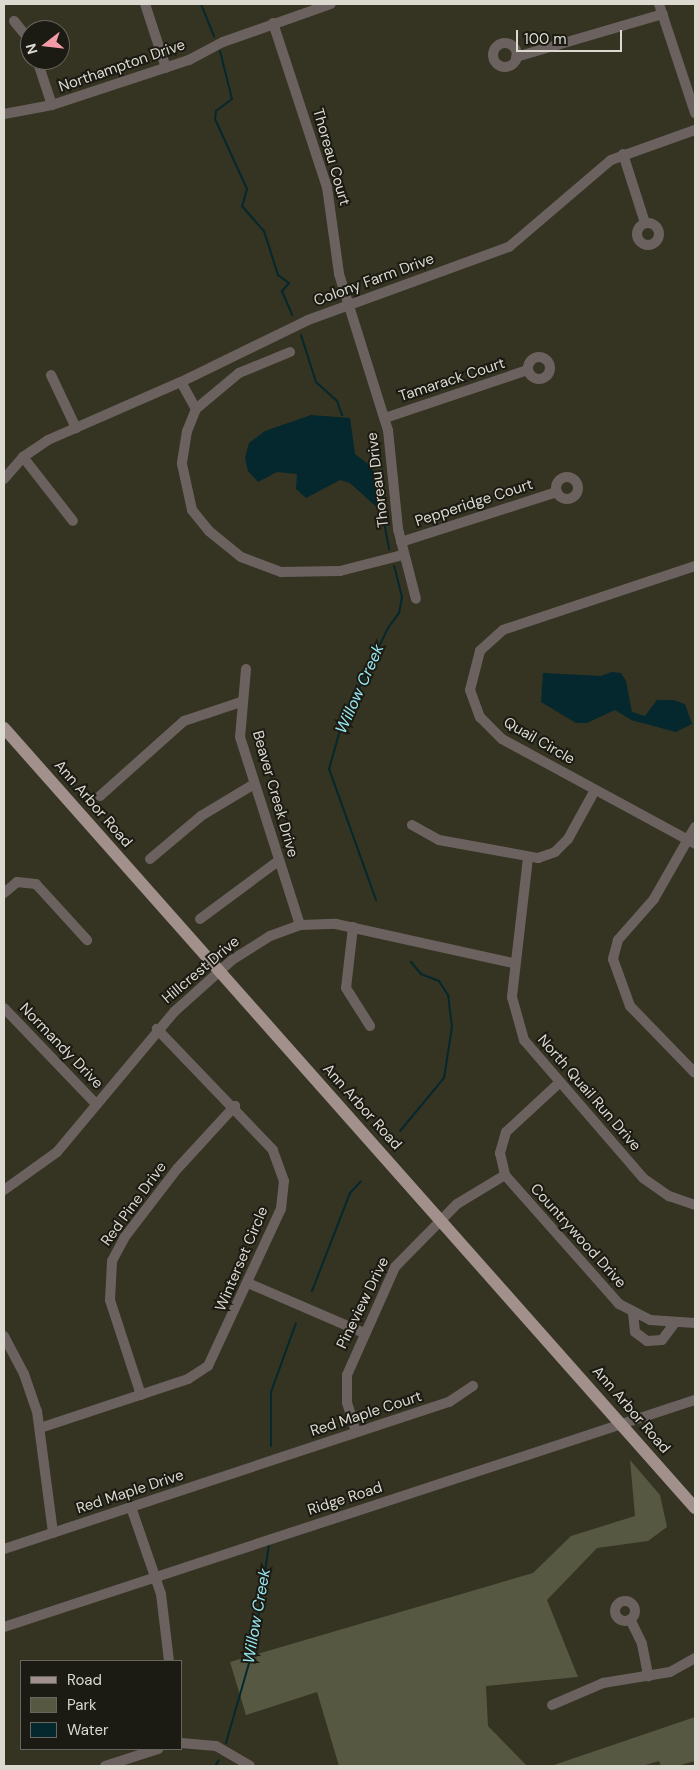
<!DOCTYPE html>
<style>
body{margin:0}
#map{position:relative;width:699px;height:1770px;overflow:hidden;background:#353322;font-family:"DM Sans",sans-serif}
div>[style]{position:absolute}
.green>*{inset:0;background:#565842}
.water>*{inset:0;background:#04282d}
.stream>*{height:2px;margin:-1px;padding:0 1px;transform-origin:1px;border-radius:1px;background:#04282d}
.minor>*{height:10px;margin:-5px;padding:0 5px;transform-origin:5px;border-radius:5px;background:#6b6260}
.minor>.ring{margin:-5px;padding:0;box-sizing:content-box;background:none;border:10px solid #6b6260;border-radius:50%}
.major>*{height:12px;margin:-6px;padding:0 6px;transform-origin:6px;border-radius:6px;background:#a2908c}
span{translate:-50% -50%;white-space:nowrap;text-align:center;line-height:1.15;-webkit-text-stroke:4px #1b1a13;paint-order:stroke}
.street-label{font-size:15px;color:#dcdad0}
.water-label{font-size:16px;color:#97e8f2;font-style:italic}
.frame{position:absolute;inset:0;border:5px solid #dcdad0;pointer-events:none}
.legend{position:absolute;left:20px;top:1660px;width:162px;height:90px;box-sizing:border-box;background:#1b1a13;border:1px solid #68675f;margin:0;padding:6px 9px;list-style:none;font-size:15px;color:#dcdad0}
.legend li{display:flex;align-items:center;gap:10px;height:25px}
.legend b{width:25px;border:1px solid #68675f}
.north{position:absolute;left:20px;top:20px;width:50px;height:50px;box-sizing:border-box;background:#1b1a13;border:1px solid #68675f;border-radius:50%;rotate:254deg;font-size:14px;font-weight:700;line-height:20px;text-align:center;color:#dcdad0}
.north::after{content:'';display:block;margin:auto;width:18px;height:22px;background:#f39aa8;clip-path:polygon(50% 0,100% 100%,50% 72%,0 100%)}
.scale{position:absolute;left:516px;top:30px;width:106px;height:22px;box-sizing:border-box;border:2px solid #dcdad0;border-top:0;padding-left:6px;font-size:15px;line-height:18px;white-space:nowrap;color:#dcdad0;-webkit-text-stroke:4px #1b1a13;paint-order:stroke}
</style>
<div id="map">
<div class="green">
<div style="clip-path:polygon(630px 1460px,660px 1495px,667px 1527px,648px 1541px,597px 1548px,547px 1600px,578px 1677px,486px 1686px,488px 1726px,527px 1766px,339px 1766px,317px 1692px,246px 1715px,230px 1662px,533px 1573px,571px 1536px,635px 1516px)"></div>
<div style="clip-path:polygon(695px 1717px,695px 1761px,677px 1766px,661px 1766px,659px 1761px,642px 1766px,551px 1766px)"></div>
</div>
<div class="water">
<div style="clip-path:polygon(311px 415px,350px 418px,355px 454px,372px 467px,383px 513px,350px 483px,340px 480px,306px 498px,296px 489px,297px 474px,277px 472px,258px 482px,248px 471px,245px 458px,249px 443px,265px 431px)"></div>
<div style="clip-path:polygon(612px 672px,621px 673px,626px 681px,632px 712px,645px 716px,657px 700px,673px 700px,685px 704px,692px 724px,676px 732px,631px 720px,615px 710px,587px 723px,576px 723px,541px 702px,543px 673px,601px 676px)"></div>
</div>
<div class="stream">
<div style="left:201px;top:4px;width:35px;rotate:68deg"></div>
<div style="left:220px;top:51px;width:49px;rotate:76deg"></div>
<div style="left:232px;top:99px;width:20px;rotate:143deg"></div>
<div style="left:216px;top:111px;width:8px;rotate:97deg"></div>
<div style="left:215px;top:119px;width:77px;rotate:65.4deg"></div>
<div style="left:247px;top:189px;width:18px;rotate:106deg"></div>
<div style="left:242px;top:206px;width:33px;rotate:49deg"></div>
<div style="left:264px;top:231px;width:46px;rotate:72.3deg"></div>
<div style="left:278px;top:275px;width:14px;rotate:36deg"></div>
<div style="left:289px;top:283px;width:11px;rotate:131deg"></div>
<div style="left:282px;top:291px;width:26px;rotate:67deg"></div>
<div style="left:301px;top:335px;width:49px;rotate:72.3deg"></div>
<div style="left:316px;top:382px;width:28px;rotate:42deg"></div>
<div style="left:337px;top:401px;width:15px;rotate:70deg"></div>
<div style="left:382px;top:512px;width:38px;rotate:79deg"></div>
<div style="left:376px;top:900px;width:139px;rotate:-109.7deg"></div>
<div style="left:329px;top:769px;width:48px;rotate:-74.2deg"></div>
<div style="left:342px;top:723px;width:106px;rotate:-64.2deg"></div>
<div style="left:388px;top:628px;width:19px;rotate:-54deg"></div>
<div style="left:399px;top:613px;width:16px;rotate:-79deg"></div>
<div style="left:402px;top:597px;width:32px;rotate:-104deg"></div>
<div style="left:400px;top:1131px;width:69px;rotate:-50.3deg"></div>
<div style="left:444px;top:1078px;width:52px;rotate:-81.1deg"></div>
<div style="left:452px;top:1027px;width:32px;rotate:-97deg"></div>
<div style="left:448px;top:995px;width:17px;rotate:-123deg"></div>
<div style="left:439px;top:981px;width:19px;rotate:-159deg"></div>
<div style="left:421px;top:974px;width:16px;rotate:-130deg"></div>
<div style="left:312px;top:1291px;width:105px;rotate:-68.8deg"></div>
<div style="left:350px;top:1193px;width:16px;rotate:-47deg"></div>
<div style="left:271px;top:1446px;width:54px;rotate:-90deg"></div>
<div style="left:271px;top:1392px;width:73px;rotate:-70.1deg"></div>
<div style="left:226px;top:1743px;width:101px;rotate:-73.9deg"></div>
<div style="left:254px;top:1646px;width:102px;rotate:-81.6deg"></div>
<div style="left:215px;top:1766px;width:7px;rotate:-56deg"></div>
</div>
<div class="minor">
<div style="left:145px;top:4px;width:67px;rotate:71.8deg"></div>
<div style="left:659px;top:4px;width:115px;rotate:71.7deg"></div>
<div style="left:14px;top:21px;width:26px;rotate:51deg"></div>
<div style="left:273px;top:23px;width:173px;rotate:71.8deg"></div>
<div style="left:327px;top:187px;width:88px;rotate:82.1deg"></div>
<div style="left:339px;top:274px;width:164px;rotate:72.6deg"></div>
<div style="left:388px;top:430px;width:100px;rotate:84.2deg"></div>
<div style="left:398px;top:529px;width:72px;rotate:75.6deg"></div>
<div class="ring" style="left:493px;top:43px;width:14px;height:14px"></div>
<div style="left:516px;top:57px;width:153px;rotate:-16.3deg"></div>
<div style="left:37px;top:60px;width:47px;rotate:71.6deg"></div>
<div style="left:4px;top:114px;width:49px;rotate:-10.6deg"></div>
<div style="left:52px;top:105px;width:144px;rotate:-18.2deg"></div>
<div style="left:189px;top:60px;width:38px;rotate:-28deg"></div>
<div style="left:223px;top:42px;width:114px;rotate:-19.4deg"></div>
<div style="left:623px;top:154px;width:72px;rotate:72.3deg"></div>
<div class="ring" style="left:637px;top:223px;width:12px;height:12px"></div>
<div style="left:290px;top:352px;width:55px;rotate:157.6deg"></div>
<div style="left:239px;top:373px;width:56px;rotate:140.1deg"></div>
<div style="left:196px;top:409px;width:24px;rotate:112deg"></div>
<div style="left:187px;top:431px;width:33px;rotate:99deg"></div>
<div style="left:182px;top:464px;width:47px;rotate:77.7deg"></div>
<div style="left:192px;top:510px;width:27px;rotate:51deg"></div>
<div style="left:209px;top:531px;width:41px;rotate:39.1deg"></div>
<div style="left:241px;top:557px;width:43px;rotate:20.6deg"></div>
<div style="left:281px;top:572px;width:59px;rotate:-1deg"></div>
<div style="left:340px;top:571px;width:65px;rotate:-14.3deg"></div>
<div class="ring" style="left:528px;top:357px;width:12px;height:12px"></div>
<div style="left:51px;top:375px;width:59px;rotate:64.7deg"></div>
<div style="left:181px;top:382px;width:31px;rotate:61deg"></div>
<div style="left:385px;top:418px;width:151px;rotate:-18.6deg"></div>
<div style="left:23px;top:457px;width:81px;rotate:52deg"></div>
<div class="ring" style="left:556px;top:477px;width:12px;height:12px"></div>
<div style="left:4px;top:479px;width:29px;rotate:-49deg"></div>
<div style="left:23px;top:457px;width:30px;rotate:-34deg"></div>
<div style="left:48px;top:440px;width:145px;rotate:-23.6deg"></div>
<div style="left:181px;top:382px;width:141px;rotate:-26deg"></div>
<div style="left:308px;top:320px;width:214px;rotate:-20deg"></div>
<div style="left:509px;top:247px;width:134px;rotate:-40.5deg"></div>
<div style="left:611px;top:160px;width:89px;rotate:-19.7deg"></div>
<div style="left:401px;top:542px;width:164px;rotate:-17.8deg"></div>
<div style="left:695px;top:566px;width:202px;rotate:161.6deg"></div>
<div style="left:503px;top:630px;width:31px;rotate:138deg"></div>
<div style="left:480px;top:651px;width:40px;rotate:104.4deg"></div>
<div style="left:470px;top:690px;width:29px;rotate:70deg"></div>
<div style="left:480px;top:717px;width:31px;rotate:45deg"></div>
<div style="left:502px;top:739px;width:220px;rotate:28.5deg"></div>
<div style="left:246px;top:669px;width:68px;rotate:95deg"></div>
<div style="left:240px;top:737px;width:197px;rotate:72.3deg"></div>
<div style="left:100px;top:796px;width:113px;rotate:-41.8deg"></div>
<div style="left:184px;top:721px;width:60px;rotate:-18.4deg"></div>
<div style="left:412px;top:825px;width:31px;rotate:29deg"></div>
<div style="left:439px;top:840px;width:101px;rotate:10.3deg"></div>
<div style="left:538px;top:858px;width:18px;rotate:-19deg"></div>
<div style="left:555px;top:852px;width:18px;rotate:-45deg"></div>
<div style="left:568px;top:839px;width:56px;rotate:-61.1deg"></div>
<div style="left:695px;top:827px;width:83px;rotate:119.7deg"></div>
<div style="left:654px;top:899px;width:55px;rotate:131.3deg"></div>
<div style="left:618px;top:940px;width:20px;rotate:105deg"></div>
<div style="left:613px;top:959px;width:50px;rotate:70.1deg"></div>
<div style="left:630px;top:1006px;width:93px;rotate:45.9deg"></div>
<div style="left:528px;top:858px;width:140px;rotate:96.6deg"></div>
<div style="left:512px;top:997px;width:45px;rotate:74.4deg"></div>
<div style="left:524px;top:1040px;width:182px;rotate:49.2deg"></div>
<div style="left:643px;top:1178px;width:32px;rotate:35deg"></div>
<div style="left:669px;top:1196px;width:28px;rotate:19deg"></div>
<div style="left:150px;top:859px;width:67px;rotate:-40.1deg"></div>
<div style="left:201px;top:816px;width:62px;rotate:-31.1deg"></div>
<div style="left:4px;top:893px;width:17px;rotate:-40deg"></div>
<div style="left:17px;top:882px;width:19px;rotate:6deg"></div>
<div style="left:36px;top:884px;width:76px;rotate:47.7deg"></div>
<div style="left:200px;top:919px;width:97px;rotate:-36.6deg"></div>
<div style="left:353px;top:927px;width:61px;rotate:96.5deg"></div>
<div style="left:346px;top:988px;width:45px;rotate:57.7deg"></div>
<div style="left:4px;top:1008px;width:133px;rotate:46.2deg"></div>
<div style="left:559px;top:1083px;width:72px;rotate:137.2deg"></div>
<div style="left:506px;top:1132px;width:22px;rotate:106deg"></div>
<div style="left:500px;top:1153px;width:23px;rotate:77deg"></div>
<div style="left:505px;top:1175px;width:172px;rotate:48.5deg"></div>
<div style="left:619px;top:1304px;width:35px;rotate:27deg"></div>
<div style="left:650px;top:1320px;width:45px;rotate:3.8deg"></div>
<div style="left:4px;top:1190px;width:65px;rotate:-35.6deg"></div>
<div style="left:57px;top:1152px;width:182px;rotate:-50.1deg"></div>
<div style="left:174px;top:1012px;width:78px;rotate:-41.9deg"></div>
<div style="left:232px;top:960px;width:45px;rotate:-32.3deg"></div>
<div style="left:270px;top:936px;width:32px;rotate:-20deg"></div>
<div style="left:300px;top:925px;width:36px;rotate:-2deg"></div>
<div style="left:336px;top:924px;width:182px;rotate:12.4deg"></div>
<div style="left:248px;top:1283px;width:126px;rotate:23.3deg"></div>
<div style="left:633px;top:1313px;width:19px;rotate:84deg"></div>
<div style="left:635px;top:1332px;width:15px;rotate:37deg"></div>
<div style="left:647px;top:1341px;width:15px;rotate:-4deg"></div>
<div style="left:662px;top:1340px;width:20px;rotate:-53deg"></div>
<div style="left:4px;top:1336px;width:43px;rotate:62.2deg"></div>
<div style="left:24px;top:1374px;width:39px;rotate:71deg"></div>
<div style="left:37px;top:1411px;width:123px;rotate:82.5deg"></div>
<div style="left:141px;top:1395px;width:100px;rotate:-108.1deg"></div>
<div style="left:110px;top:1300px;width:39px;rotate:-87deg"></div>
<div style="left:112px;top:1261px;width:26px;rotate:-62deg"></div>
<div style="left:124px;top:1238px;width:87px;rotate:-52.5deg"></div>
<div style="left:177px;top:1169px;width:86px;rotate:-47.4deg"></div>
<div style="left:40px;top:1428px;width:156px;rotate:-18.3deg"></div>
<div style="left:188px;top:1379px;width:24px;rotate:-33deg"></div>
<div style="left:208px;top:1366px;width:173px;rotate:-65.1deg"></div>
<div style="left:281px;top:1209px;width:28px;rotate:-84deg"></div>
<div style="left:284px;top:1181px;width:33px;rotate:-110deg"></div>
<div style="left:273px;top:1150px;width:168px;rotate:-133.8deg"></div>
<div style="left:356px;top:1432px;width:30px;rotate:-107deg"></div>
<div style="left:347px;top:1403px;width:28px;rotate:-90deg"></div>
<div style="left:347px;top:1375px;width:118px;rotate:-66deg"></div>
<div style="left:395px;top:1267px;width:88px;rotate:-45.5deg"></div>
<div style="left:457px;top:1204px;width:56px;rotate:-31.1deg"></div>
<div style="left:131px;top:1507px;width:92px;rotate:71deg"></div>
<div style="left:161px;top:1594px;width:67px;rotate:83.2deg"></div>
<div style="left:4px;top:1549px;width:469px;rotate:-18.3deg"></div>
<div style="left:449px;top:1402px;width:29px;rotate:-34deg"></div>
<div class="ring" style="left:615px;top:1601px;width:10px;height:10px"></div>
<div style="left:631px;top:1621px;width:25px;rotate:64deg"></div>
<div style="left:642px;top:1644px;width:33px;rotate:79deg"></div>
<div style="left:4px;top:1627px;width:727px;rotate:-18.19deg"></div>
<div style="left:552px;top:1705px;width:56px;rotate:-23.3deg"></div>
<div style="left:603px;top:1683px;width:68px;rotate:-9.3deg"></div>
<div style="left:670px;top:1672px;width:29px;rotate:-29deg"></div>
<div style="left:181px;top:1743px;width:35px;rotate:5deg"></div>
<div style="left:216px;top:1746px;width:39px;rotate:30deg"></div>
<div style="left:105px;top:1766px;width:56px;rotate:-17.8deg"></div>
</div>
<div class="major">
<div style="left:4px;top:728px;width:1042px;rotate:48.46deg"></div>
</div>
<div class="street-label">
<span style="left:122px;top:66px;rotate:-19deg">Northampton Drive</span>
<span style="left:331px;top:157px;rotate:74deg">Thoreau Court</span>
<span style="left:374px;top:280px;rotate:-20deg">Colony Farm Drive</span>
<span style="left:452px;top:380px;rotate:-18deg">Tamarack Court</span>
<span style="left:378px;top:480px;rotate:-97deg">Thoreau Drive</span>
<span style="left:474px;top:503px;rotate:-18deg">Pepperidge Court</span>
<span style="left:539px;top:741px;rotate:30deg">Quail Circle</span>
<span style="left:275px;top:794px;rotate:74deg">Beaver Creek Drive</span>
<span style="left:93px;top:804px;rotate:49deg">Ann Arbor Road</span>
<span style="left:201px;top:970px;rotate:-40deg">Hillcrest Drive</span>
<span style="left:61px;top:1046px;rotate:46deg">Normandy Drive</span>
<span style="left:589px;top:1093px;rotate:49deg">North Quail Run Drive</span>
<span style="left:362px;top:1107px;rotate:48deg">Ann Arbor Road</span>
<span style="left:134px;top:1204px;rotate:-54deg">Red Pine Drive</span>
<span style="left:578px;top:1236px;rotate:48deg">Countrywood Drive</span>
<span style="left:242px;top:1259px;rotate:-67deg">Winterset Circle</span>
<span style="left:363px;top:1303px;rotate:-64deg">Pineview Drive</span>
<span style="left:631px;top:1410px;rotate:49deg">Ann Arbor Road</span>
<span style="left:366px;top:1414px;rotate:-18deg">Red Maple Court</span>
<span style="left:130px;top:1492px;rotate:-18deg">Red Maple Drive</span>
<span style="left:345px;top:1499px;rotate:-18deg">Ridge Road</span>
</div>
<div class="water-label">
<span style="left:360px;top:689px;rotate:-66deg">Willow Creek</span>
<span style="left:257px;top:1616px;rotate:-80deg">Willow Creek</span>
</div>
<div class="frame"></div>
<ul class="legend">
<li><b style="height:6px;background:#a2908c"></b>Road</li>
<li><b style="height:14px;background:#565842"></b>Park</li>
<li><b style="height:14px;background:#04282d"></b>Water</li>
</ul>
<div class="north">N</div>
<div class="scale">100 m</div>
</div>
